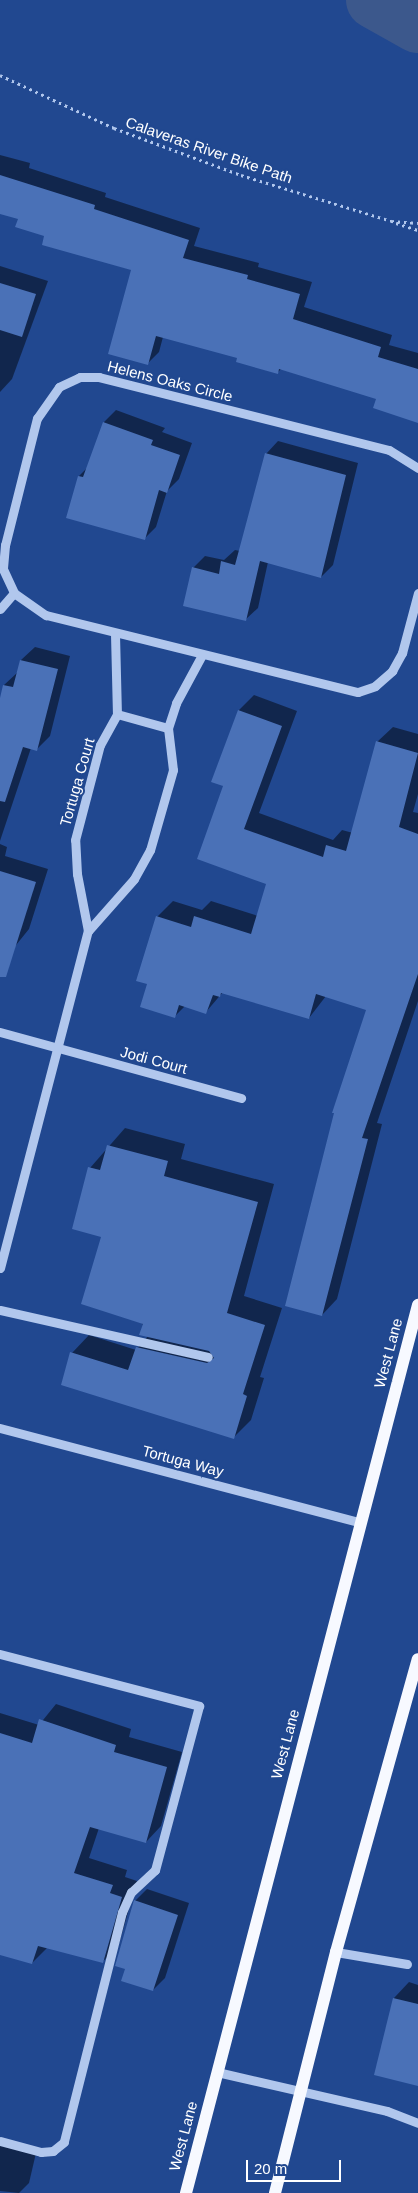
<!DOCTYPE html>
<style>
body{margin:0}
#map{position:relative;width:418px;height:2193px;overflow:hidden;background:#214890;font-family:Helvetica,sans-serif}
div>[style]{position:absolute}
.shadow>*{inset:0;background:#0007}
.river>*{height:58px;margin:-29px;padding:0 29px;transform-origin:29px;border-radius:29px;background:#3c588c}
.building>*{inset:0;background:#4a71b7}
.path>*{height:3px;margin-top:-1.5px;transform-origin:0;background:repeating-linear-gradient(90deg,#b1c7ed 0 2.5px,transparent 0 6.5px)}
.minor>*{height:9px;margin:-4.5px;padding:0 4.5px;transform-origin:4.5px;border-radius:4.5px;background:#b1c7ed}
.major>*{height:12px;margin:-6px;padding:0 6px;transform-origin:6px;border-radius:6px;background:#f7f9ff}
span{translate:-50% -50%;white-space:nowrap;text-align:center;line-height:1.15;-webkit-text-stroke:4px #214890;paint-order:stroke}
.street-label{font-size:15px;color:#fff}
.scale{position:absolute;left:246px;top:2160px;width:95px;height:22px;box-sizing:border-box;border:2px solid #fff;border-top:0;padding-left:6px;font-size:15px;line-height:18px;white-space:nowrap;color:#fff;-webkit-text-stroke:4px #214890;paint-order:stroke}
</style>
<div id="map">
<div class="shadow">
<div style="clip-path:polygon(0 155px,30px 163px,29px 168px,106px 193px,105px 197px,200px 228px,194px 246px,259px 263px,258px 267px,312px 282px,304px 307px,392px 335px,389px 345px,418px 353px,418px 421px,378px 398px,281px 369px,277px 373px,239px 357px,163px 337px,159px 352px,147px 364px,133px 270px,43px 244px,46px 236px,19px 218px,0 213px)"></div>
<div style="clip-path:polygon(0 266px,48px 281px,12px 379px,0 392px)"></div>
<div style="clip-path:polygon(116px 410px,165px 428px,162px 432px,192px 443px,179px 479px,167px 491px,156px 527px,144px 539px,79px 476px,87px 468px,104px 422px)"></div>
<div style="clip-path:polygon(278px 441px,358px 463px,333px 565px,321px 577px,268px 562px,258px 608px,245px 620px,193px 568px,205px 556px,224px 560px,235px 550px,240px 551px,266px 454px)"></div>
<div style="clip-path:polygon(35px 647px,70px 656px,50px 736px,37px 749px,31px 748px,0 841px,0 703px,4px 685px,18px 672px,21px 660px)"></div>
<div style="clip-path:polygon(254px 695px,297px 711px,259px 813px,333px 840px,342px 830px,353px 833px,377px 742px,393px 727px,418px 734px,418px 794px,413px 812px,418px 813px,418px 1001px,377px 1123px,382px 1124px,337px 1299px,322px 1315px,368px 1009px,326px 996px,309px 1018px,223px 992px,206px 1012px,185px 1006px,175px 1016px,149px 984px,157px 917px,173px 901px,202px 910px,211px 901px,258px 916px,268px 883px,224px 786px,213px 781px,239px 710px)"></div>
<div style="clip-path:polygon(0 844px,7px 847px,5px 856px,48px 869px,29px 929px,0 965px)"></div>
<div style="clip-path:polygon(125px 1128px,185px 1144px,181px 1159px,274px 1184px,244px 1296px,282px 1308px,260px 1377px,264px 1378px,251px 1420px,234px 1437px,72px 1353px,89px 1335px,136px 1350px,148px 1336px,103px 1236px,90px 1168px)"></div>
<div style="clip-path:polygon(56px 1704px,131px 1729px,129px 1737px,182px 1752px,161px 1826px,146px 1842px,99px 1828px,89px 1858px,127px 1870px,125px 1877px,137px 1881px,118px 1947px,102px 1962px,48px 1947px,32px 1963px,0 1954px,0 1713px,39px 1725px)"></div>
<div style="clip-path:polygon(147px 1889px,189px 1903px,165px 1978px,153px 1990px,127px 1968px,135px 1901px)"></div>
<div style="clip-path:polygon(409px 1982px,418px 1985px,418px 2085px,394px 1998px)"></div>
<div style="clip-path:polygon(0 2144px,36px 2153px,29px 2183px,19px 2193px,0 2191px)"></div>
</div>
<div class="river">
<div style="left:375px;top:0;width:49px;rotate:29.2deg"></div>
</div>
<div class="building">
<div style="clip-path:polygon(0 175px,95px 205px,94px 209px,189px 240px,183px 258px,248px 275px,247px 279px,300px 294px,293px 319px,381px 347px,378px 357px,418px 369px,418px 423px,373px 408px,376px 399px,279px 369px,278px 374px,236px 362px,237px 358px,156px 336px,148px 365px,108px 354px,131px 270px,42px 245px,44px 236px,15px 227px,18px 219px,0 214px)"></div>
<div style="clip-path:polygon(0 283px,36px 294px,22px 337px,0 330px)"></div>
<div style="clip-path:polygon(103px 422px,153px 440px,151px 445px,180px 455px,167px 493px,159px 490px,145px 540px,66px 518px,78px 476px,83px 477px)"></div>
<div style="clip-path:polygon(265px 453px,346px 475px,321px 578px,260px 561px,246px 621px,183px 606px,192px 567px,219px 574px,221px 561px,235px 565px)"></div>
<div style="clip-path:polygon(20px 660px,58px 669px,37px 751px,23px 747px,5px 802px,0 801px,0 698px,3px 685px,13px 687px)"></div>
<div style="clip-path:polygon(238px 710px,282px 726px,244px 829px,323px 857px,326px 845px,346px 851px,376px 741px,418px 753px,399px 827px,418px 834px,418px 974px,362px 1138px,368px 1139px,322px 1316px,285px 1306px,334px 1113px,332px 1113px,366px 1010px,316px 994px,309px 1019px,221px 993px,220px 997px,213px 995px,206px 1014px,179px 1005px,175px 1018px,140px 1007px,147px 984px,136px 981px,156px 916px,191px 927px,194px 916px,251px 934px,266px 884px,197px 859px,223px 786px,211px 782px)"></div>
<div style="clip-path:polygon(0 871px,36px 882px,6px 977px,0 977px)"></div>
<div style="clip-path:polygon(107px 1145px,168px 1161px,164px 1176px,258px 1202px,227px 1313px,265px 1325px,243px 1394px,247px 1396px,234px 1439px,61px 1385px,70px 1352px,128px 1370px,136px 1347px,207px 1363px,214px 1358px,209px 1351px,139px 1335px,143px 1324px,81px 1304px,101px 1237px,72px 1229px,88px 1167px,100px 1170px)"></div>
<div style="clip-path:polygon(39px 1719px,116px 1745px,114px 1752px,167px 1767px,146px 1843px,90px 1827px,74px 1873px,113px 1885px,110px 1893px,122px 1897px,103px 1963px,38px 1946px,32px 1964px,0 1955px,0 1733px,32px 1743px)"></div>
<div style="clip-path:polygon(134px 1900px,178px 1915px,153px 1991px,121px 1981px,125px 1969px,115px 1966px)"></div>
<div style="clip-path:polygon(393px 1998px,418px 2004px,418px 2086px,374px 2075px)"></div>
</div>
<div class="path">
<div style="left:0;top:75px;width:126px;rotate:24.9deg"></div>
<div style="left:114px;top:128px;width:135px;rotate:20.3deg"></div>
<div style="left:241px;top:175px;width:157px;rotate:17deg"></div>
<div style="left:391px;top:221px;width:27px;rotate:4deg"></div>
<div style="left:396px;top:223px;width:23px;rotate:18deg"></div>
</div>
<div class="minor">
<div style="left:418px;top:468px;width:34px;rotate:-148deg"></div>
<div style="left:389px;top:450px;width:299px;rotate:-165.9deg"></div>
<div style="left:99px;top:377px;width:19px;rotate:180deg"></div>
<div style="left:80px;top:377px;width:23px;rotate:155deg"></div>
<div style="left:59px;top:387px;width:38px;rotate:125deg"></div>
<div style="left:37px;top:418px;width:131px;rotate:104.1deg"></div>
<div style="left:5px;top:545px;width:24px;rotate:95deg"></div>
<div style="left:3px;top:569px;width:26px;rotate:65deg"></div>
<div style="left:14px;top:593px;width:39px;rotate:35deg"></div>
<div style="left:46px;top:615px;width:321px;rotate:13.9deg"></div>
<div style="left:358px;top:692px;width:18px;rotate:-19deg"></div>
<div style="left:375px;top:686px;width:23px;rotate:-41deg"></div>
<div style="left:392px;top:671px;width:21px;rotate:-61deg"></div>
<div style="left:402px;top:653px;width:62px;rotate:-75.1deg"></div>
<div style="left:0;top:609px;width:21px;rotate:-49deg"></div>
<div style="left:115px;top:634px;width:80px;rotate:88.6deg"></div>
<div style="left:168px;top:728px;width:26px;rotate:-72deg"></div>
<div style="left:176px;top:703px;width:55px;rotate:-61.6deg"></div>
<div style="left:0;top:1032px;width:250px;rotate:15.3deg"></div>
<div style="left:0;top:1268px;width:348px;rotate:-75.4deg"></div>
<div style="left:88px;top:931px;width:58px;rotate:-100.9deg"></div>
<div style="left:77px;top:874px;width:34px;rotate:-93deg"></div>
<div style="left:75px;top:840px;width:98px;rotate:-75.3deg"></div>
<div style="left:100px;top:745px;width:35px;rotate:-61deg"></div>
<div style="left:117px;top:714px;width:53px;rotate:15.4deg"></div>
<div style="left:168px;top:728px;width:42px;rotate:83.2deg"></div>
<div style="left:173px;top:770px;width:83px;rotate:106deg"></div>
<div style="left:150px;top:850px;width:33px;rotate:119deg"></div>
<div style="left:134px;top:879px;width:69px;rotate:131.5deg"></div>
<div style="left:0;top:1310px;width:213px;rotate:12.7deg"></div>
<div style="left:0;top:1428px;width:371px;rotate:14.7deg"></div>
<div style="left:0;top:1654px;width:206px;rotate:14.6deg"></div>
<div style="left:199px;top:1706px;width:170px;rotate:105deg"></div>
<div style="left:155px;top:1870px;width:33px;rotate:137deg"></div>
<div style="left:131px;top:1892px;width:22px;rotate:114deg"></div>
<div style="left:122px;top:1912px;width:237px;rotate:104.2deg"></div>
<div style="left:64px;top:2142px;width:14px;rotate:141deg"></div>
<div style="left:53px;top:2151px;width:12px;rotate:175deg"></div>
<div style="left:41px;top:2152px;width:42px;rotate:-165deg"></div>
<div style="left:336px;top:1952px;width:72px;rotate:9.6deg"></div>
<div style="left:217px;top:2072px;width:174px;rotate:12.9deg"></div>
<div style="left:387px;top:2111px;width:33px;rotate:21deg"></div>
</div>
<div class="major">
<div style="left:186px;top:2193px;width:918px;rotate:-75.36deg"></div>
<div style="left:275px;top:2193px;width:249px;rotate:-75.8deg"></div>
<div style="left:336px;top:1952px;width:304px;rotate:-74.4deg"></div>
</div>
<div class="street-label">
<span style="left:209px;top:150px;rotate:19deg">Calaveras River Bike Path</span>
<span style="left:170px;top:381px;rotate:14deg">Helens Oaks Circle</span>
<span style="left:77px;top:782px;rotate:-74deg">Tortuga Court</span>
<span style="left:154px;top:1060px;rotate:15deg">Jodi Court</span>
<span style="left:388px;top:1353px;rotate:-75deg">West Lane</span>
<span style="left:183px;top:1461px;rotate:15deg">Tortuga Way</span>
<span style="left:285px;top:1744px;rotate:-75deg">West Lane</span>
<span style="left:183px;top:2136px;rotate:-75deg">West Lane</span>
</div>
<div class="scale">20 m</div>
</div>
